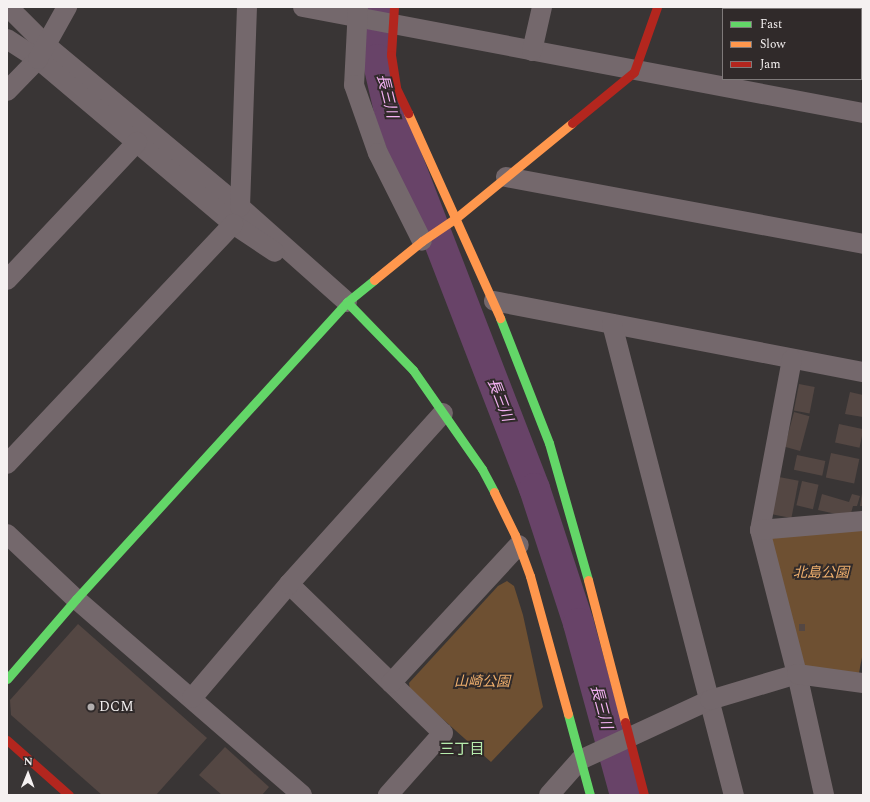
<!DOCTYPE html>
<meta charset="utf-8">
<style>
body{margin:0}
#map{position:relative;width:870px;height:802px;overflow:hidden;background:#393535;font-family:Spectral,"Noto Sans JP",serif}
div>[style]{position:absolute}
.green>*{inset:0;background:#6e5032}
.river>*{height:31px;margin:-15.5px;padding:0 15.5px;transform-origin:15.5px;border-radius:15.5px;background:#684368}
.building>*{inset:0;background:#544743;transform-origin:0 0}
.street>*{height:20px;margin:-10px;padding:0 10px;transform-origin:10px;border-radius:10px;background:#74686c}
.fast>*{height:9px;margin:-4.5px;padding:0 4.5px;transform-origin:4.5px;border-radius:4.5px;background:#63d668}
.slow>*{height:9px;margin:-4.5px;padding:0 4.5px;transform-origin:4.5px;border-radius:4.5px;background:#ff974d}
.jam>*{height:9px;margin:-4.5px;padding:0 4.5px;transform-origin:4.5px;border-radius:4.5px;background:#b3261e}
.dots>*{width:11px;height:11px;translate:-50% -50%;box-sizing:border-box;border:2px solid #302a2a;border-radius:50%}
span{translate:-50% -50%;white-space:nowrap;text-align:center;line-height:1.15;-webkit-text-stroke:4px #302a2a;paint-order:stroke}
.park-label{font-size:14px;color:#efaf6d;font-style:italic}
.poi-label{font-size:14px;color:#f5f1f1}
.left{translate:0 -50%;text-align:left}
.water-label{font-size:15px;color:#f4b2f3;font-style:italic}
.neighbourhood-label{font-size:15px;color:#b6ecad}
.frame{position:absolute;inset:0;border:8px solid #f5f1f1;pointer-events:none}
.legend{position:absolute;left:722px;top:8px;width:140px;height:72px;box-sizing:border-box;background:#302a2a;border:1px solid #7f7a7a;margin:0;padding:5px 7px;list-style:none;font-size:12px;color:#f5f1f1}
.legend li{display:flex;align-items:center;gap:8px;height:20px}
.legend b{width:20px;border:1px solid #7f7a7a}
.north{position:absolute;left:8px;top:754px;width:40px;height:40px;-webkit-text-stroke:3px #302a2a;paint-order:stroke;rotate:1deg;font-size:11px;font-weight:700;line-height:16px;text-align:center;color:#f5f1f1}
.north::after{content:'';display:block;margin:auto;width:14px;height:18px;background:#f5f1f1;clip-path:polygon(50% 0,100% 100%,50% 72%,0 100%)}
</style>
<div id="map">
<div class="green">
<div style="clip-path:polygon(863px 527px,863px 652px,859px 673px,802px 666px,769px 540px,774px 534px)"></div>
<div style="clip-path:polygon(507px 581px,514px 586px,523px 615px,543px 707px,491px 762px,410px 690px,409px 683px,498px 586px)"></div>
</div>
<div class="river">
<div style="left:382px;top:7px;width:52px;rotate:95.5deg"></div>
<div style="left:377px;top:59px;width:57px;rotate:76.9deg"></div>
<div style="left:390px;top:115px;width:400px;rotate:68.9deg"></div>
<div style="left:534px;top:488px;width:142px;rotate:71.9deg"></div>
<div style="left:578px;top:623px;width:178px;rotate:74.7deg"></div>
</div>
<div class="building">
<div style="left:799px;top:384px;width:16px;height:27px;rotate:11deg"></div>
<div style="clip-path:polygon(850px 392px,863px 395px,863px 417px,845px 414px)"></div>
<div style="left:794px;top:412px;width:16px;height:36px;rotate:15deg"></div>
<div style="left:839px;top:424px;width:25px;height:19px;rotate:12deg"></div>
<div style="left:831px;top:453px;width:29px;height:25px;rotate:12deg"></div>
<div style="left:797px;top:455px;width:29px;height:15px;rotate:12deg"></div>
<div style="left:779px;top:477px;width:20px;height:38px;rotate:11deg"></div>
<div style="left:802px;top:481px;width:17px;height:25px;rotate:13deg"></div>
<div style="clip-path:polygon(862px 493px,863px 493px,863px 506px,860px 506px)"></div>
<div style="clip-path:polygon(822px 494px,849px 502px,852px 494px,860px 496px,857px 506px,853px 506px,850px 517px,818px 510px)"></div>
<div style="clip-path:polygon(78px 624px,207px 738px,156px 795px,102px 795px,11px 715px,10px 700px)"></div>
<div style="left:799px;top:624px;width:6px;height:7px"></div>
<div style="clip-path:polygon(225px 747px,269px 787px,262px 795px,222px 795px,199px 775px)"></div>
</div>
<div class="street">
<div style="left:8px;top:7px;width:55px;rotate:45deg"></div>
<div style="left:47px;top:46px;width:251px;rotate:39.8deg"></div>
<div style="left:240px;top:207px;width:143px;rotate:41.6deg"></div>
<div style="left:303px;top:7px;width:570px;rotate:10.72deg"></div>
<div style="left:358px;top:7px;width:78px;rotate:92.9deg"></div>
<div style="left:354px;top:85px;width:72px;rotate:70.6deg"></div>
<div style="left:378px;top:153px;width:98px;rotate:63.4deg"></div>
<div style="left:793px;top:9px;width:2px;rotate:-90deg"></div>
<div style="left:7px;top:39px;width:37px;rotate:33deg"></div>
<div style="left:38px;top:59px;width:255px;rotate:40.2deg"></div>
<div style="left:233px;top:224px;width:50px;rotate:33.7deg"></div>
<div style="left:532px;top:51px;width:45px;rotate:-77.2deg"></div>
<div style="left:7px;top:91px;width:45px;rotate:-45.9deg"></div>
<div style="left:38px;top:59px;width:60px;rotate:-60.9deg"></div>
<div style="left:506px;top:177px;width:363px;rotate:10.6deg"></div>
<div style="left:240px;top:207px;width:200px;rotate:-88deg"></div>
<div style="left:7px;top:280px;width:190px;rotate:-46.7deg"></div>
<div style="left:494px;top:301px;width:376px;rotate:10.9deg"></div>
<div style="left:612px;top:324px;width:487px;rotate:75.5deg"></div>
<div style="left:792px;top:359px;width:174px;rotate:100.6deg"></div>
<div style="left:760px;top:530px;width:149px;rotate:75.6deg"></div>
<div style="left:797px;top:674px;width:124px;rotate:77.4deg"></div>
<div style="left:7px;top:464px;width:330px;rotate:-46.7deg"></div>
<div style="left:760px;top:530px;width:103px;rotate:-5deg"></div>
<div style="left:7px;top:534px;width:95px;rotate:43.3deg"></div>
<div style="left:76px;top:599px;width:299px;rotate:40.9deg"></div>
<div style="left:289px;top:584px;width:214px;rotate:44.1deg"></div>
<div style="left:443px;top:733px;width:83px;rotate:131.6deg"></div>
<div style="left:391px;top:683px;width:188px;rotate:-47.2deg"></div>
<div style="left:192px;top:698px;width:150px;rotate:-49.6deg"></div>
<div style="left:289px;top:584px;width:230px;rotate:-48deg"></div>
<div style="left:549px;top:795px;width:47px;rotate:-48.5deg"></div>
<div style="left:580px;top:760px;width:143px;rotate:-24.8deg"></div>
<div style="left:710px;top:700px;width:91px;rotate:-16.6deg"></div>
<div style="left:797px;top:674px;width:67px;rotate:7.8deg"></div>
</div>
<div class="fast">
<div style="left:347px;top:302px;width:95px;rotate:45.9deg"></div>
<div style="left:413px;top:370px;width:121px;rotate:55.1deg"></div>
<div style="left:482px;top:469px;width:26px;rotate:62deg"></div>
<div style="left:500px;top:318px;width:134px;rotate:68.6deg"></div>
<div style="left:549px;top:443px;width:142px;rotate:74.1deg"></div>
<div style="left:7px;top:679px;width:106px;rotate:-49.2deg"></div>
<div style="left:76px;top:599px;width:402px;rotate:-47.6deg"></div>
<div style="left:347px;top:302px;width:35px;rotate:-39deg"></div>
<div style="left:568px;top:714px;width:84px;rotate:74.8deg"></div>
</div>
<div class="slow">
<div style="left:408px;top:113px;width:225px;rotate:65.8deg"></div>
<div style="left:374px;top:280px;width:62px;rotate:-39.1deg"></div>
<div style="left:422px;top:241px;width:41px;rotate:-34.1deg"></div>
<div style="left:456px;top:218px;width:150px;rotate:-39.3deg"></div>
<div style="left:494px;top:492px;width:48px;rotate:64deg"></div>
<div style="left:515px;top:535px;width:44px;rotate:69.9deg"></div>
<div style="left:530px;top:576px;width:143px;rotate:74.6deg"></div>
<div style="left:588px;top:580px;width:147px;rotate:75.4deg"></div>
</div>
<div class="jam">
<div style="left:394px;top:7px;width:48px;rotate:93.6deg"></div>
<div style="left:391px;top:55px;width:33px;rotate:81deg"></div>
<div style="left:396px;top:88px;width:28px;rotate:64deg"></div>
<div style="left:572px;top:123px;width:80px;rotate:-39.4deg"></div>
<div style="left:634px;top:72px;width:69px;rotate:-70.5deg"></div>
<div style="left:625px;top:722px;width:75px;rotate:75.4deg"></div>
<div style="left:7px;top:740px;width:83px;rotate:41.6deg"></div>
</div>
<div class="dots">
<div style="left:91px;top:707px;background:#b3afaf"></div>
</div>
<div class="park-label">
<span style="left:821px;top:573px">北島公園</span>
<span style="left:482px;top:682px">山崎公園</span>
</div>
<div class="poi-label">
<span class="left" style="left:99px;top:707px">DCM</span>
</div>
<div class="water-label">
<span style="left:387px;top:96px;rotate:76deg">長三川</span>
<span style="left:500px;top:400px;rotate:69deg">長三川</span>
<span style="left:601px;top:707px;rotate:75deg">長三川</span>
</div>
<div class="neighbourhood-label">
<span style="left:462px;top:750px">三丁目</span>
</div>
<div class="frame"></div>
<ul class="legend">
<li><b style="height:5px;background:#63d668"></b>Fast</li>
<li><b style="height:5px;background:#ff974d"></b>Slow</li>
<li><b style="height:5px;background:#b3261e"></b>Jam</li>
</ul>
<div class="north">N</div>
</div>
